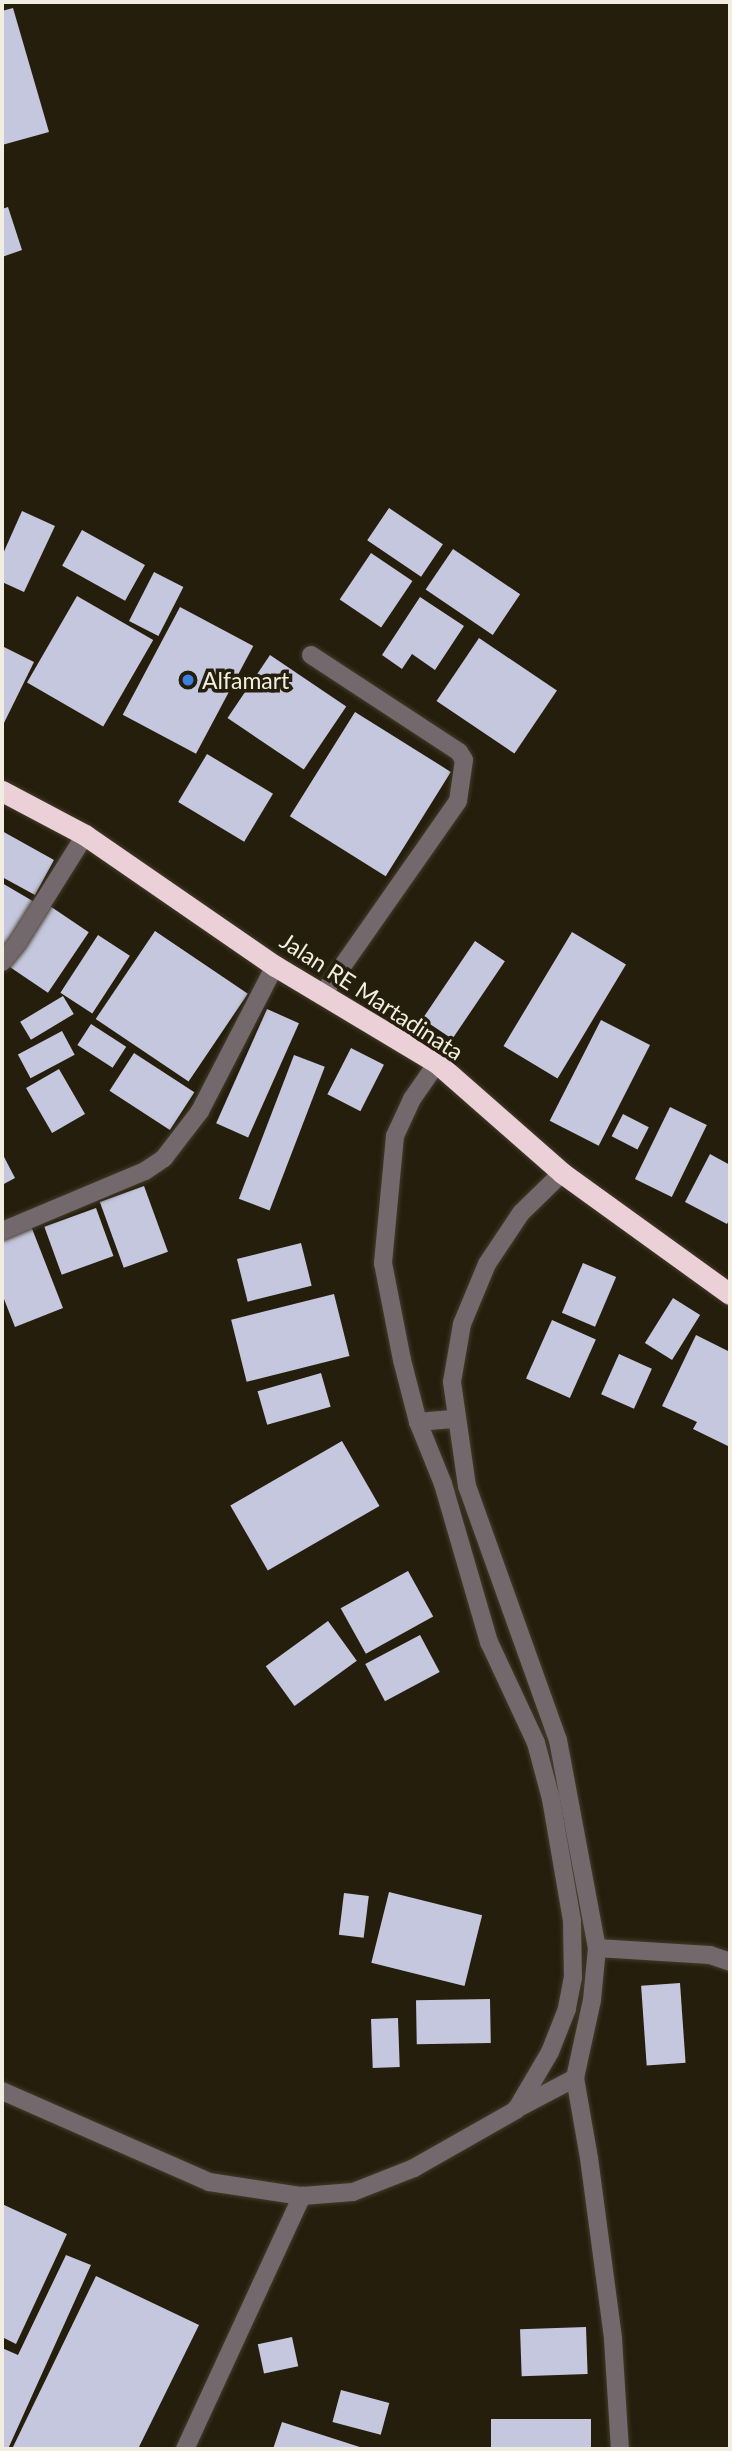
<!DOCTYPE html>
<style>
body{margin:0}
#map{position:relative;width:732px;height:2451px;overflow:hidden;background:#251e0c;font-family:Lato,sans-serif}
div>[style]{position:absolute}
.building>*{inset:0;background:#c5c7de;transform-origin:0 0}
.roads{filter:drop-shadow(0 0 2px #423b2a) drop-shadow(0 0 2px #423b2a)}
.lane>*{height:18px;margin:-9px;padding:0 9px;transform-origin:9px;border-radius:9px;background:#73686b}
.street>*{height:18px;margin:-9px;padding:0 9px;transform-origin:9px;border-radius:9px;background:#73686b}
.highway>*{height:21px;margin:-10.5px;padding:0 10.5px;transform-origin:10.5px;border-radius:10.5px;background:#ebd0d7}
.dots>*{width:19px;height:19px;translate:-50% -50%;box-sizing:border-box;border:4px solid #251e0c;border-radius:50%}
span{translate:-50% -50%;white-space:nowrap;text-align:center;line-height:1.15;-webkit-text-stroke:7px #251e0c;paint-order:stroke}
.poi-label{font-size:23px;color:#f1ede1}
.left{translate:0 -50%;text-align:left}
.street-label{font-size:23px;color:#f1ede1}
.frame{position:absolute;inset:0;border:4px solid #f1ede1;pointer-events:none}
</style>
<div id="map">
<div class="building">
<div style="clip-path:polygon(13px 8px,49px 132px,2px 145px,2px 11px)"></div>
<div style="clip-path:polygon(8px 207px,22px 250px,2px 257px,2px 209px)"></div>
<div style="left:389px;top:508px;width:65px;height:39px;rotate:34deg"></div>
<div style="clip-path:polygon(22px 511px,55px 526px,24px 592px,2px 582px,2px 556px)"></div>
<div style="left:82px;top:530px;width:72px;height:41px;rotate:29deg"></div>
<div style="left:453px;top:549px;width:81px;height:49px;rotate:34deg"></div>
<div style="left:371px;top:553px;width:50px;height:56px;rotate:34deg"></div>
<div style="left:154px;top:572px;width:33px;height:55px;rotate:27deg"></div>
<div style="left:77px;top:596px;width:88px;height:100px;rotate:30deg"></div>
<div style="clip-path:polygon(420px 597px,464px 626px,435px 670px,412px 654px,402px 669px,382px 655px)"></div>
<div style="left:180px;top:607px;width:83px;height:122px;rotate:28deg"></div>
<div style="left:479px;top:638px;width:94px;height:76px;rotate:34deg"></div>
<div style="clip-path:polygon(2px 646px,34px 662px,2px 727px)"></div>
<div style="left:270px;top:655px;width:92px;height:76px;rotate:34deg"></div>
<div style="left:355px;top:712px;width:113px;height:123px;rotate:32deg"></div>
<div style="left:207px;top:754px;width:77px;height:56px;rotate:31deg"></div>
<div style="clip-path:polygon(2px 831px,54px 860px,35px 895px,2px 877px)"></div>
<div style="clip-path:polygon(2px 883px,36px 903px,2px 960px)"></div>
<div style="left:44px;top:902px;width:54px;height:73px;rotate:34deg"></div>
<div style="left:155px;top:931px;width:112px;height:106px;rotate:34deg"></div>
<div style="left:572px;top:932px;width:63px;height:133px;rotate:31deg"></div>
<div style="left:98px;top:935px;width:38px;height:69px;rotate:33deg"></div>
<div style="left:475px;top:941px;width:36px;height:94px;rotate:34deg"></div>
<div style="left:63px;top:996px;width:21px;height:50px;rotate:59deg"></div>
<div style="left:267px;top:1009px;width:35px;height:125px;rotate:24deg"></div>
<div style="left:601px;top:1020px;width:55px;height:113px;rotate:27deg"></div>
<div style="left:91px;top:1024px;width:42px;height:25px;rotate:33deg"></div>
<div style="left:62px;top:1031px;width:27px;height:50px;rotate:62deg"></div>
<div style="left:351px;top:1048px;width:37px;height:52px;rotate:27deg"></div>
<div style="left:134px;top:1053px;width:72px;height:45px;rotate:33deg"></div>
<div style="left:294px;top:1055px;width:33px;height:154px;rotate:21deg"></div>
<div style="left:59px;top:1069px;width:52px;height:38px;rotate:60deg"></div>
<div style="left:670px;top:1107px;width:41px;height:80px;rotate:26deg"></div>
<div style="left:623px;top:1114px;width:29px;height:25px;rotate:27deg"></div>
<div style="clip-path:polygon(2px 1153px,15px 1178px,2px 1185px)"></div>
<div style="clip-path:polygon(710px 1154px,730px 1165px,730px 1218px,727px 1224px,685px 1202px)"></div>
<div style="left:144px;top:1186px;width:70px;height:47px;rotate:70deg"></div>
<div style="left:96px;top:1208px;width:51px;height:55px;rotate:70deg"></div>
<div style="clip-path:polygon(31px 1226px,63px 1308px,15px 1327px,2px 1294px,2px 1237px)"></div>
<div style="left:301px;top:1243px;width:44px;height:66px;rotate:76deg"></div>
<div style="left:583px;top:1263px;width:36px;height:54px;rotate:23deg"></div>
<div style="left:334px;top:1294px;width:64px;height:106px;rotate:76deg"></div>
<div style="left:673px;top:1298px;width:32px;height:53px;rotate:32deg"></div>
<div style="left:552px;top:1320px;width:48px;height:64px;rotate:24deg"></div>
<div style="clip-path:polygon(696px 1335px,730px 1352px,730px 1447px,693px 1429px,697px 1422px,662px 1406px)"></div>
<div style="left:619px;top:1354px;width:36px;height:44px;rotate:24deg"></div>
<div style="left:321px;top:1373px;width:35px;height:66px;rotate:74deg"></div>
<div style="left:342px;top:1441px;width:75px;height:129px;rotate:60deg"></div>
<div style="left:408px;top:1571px;width:52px;height:77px;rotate:61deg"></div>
<div style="left:328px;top:1621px;width:49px;height:77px;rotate:54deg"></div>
<div style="left:420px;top:1635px;width:42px;height:62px;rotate:62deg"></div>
<div style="left:389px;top:1892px;width:96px;height:73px;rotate:14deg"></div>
<div style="left:344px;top:1893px;width:25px;height:42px;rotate:7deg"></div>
<div style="left:680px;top:1983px;width:80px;height:39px;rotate:86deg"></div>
<div style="left:490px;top:1999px;width:44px;height:74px;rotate:89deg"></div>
<div style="left:398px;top:2018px;width:49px;height:27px;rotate:88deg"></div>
<div style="clip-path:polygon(2px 2204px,67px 2234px,16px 2344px,2px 2337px)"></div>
<div style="clip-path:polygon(66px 2255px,91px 2265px,8px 2449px,2px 2449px,2px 2348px,18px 2355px)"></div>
<div style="clip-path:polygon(96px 2276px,199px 2325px,138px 2449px,12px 2449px)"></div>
<div style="left:586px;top:2327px;width:47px;height:66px;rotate:88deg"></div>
<div style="left:292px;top:2337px;width:30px;height:35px;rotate:78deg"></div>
<div style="left:341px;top:2390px;width:50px;height:33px;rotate:15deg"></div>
<div style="left:591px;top:2419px;width:30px;height:100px;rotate:90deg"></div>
<div style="clip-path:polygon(282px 2422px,366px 2449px,273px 2449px)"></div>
</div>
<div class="roads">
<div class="lane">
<div style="left:2px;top:2091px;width:226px;rotate:23.7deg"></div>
<div style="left:209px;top:2182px;width:94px;rotate:8.6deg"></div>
<div style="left:302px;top:2196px;width:51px;rotate:-4.5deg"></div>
<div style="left:353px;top:2192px;width:66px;rotate:-21.5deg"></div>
<div style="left:414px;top:2168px;width:117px;rotate:-29.6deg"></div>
<div style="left:185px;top:2449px;width:279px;rotate:-65.2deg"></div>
</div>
<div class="street">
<div style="left:311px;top:655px;width:177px;rotate:33.2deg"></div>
<div style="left:459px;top:752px;width:9px;rotate:58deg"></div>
<div style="left:464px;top:760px;width:41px;rotate:98.3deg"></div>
<div style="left:458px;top:801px;width:237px;rotate:125deg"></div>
<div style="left:2px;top:962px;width:26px;rotate:-51deg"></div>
<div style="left:18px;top:942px;width:126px;rotate:-57.9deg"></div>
<div style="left:437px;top:1063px;width:44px;rotate:124.8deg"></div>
<div style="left:412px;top:1099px;width:41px;rotate:114.7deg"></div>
<div style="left:395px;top:1136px;width:128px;rotate:95.4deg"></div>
<div style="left:383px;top:1263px;width:99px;rotate:78.9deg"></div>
<div style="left:402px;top:1360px;width:64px;rotate:75.5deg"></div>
<div style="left:418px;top:1422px;width:67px;rotate:68deg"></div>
<div style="left:443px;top:1484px;width:165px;rotate:73.8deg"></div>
<div style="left:489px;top:1642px;width:111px;rotate:65deg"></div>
<div style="left:536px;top:1743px;width:58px;rotate:75deg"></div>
<div style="left:551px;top:1799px;width:124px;rotate:80.2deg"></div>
<div style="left:572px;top:1921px;width:56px;rotate:89deg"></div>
<div style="left:573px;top:1977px;width:33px;rotate:101deg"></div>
<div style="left:567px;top:2009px;width:46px;rotate:111.6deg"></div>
<div style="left:550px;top:2052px;width:67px;rotate:120.4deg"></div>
<div style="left:562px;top:1173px;width:57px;rotate:135.7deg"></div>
<div style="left:521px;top:1213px;width:61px;rotate:123.7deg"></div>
<div style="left:487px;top:1264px;width:65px;rotate:112.6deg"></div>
<div style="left:462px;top:1324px;width:59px;rotate:99.8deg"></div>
<div style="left:452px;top:1382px;width:105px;rotate:81.8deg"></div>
<div style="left:467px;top:1486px;width:270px;rotate:70.3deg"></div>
<div style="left:558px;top:1740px;width:212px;rotate:79.4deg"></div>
<div style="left:597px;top:1948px;width:52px;rotate:95.5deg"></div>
<div style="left:592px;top:2000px;width:80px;rotate:102.3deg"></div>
<div style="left:575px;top:2078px;width:81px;rotate:80.1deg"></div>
<div style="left:589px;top:2158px;width:183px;rotate:82.4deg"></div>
<div style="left:613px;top:2339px;width:110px;rotate:86.4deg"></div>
<div style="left:2px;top:1231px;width:155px;rotate:-22.8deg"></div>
<div style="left:145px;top:1171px;width:23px;rotate:-34deg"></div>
<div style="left:164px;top:1158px;width:59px;rotate:-52.5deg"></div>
<div style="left:200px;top:1111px;width:163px;rotate:-62.7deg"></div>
<div style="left:418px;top:1422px;width:37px;rotate:-5deg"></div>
<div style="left:597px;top:1948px;width:113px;rotate:3.5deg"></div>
<div style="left:710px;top:1955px;width:21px;rotate:19deg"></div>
<div style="left:516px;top:2109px;width:67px;rotate:-27.7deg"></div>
</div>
<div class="highway">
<div style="left:2px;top:791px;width:94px;rotate:27.9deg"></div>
<div style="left:85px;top:835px;width:231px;rotate:34.6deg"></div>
<div style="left:275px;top:966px;width:189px;rotate:30.9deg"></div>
<div style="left:437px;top:1063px;width:167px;rotate:41.3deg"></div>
<div style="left:562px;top:1173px;width:207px;rotate:35.8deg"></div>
</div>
</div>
<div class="dots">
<div style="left:188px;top:680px;background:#3f7fe0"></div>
</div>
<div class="poi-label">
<span class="left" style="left:202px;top:680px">Alfamart</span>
</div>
<div class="street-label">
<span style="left:372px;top:996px;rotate:33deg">Jalan RE Martadinata</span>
</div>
<div class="frame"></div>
</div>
